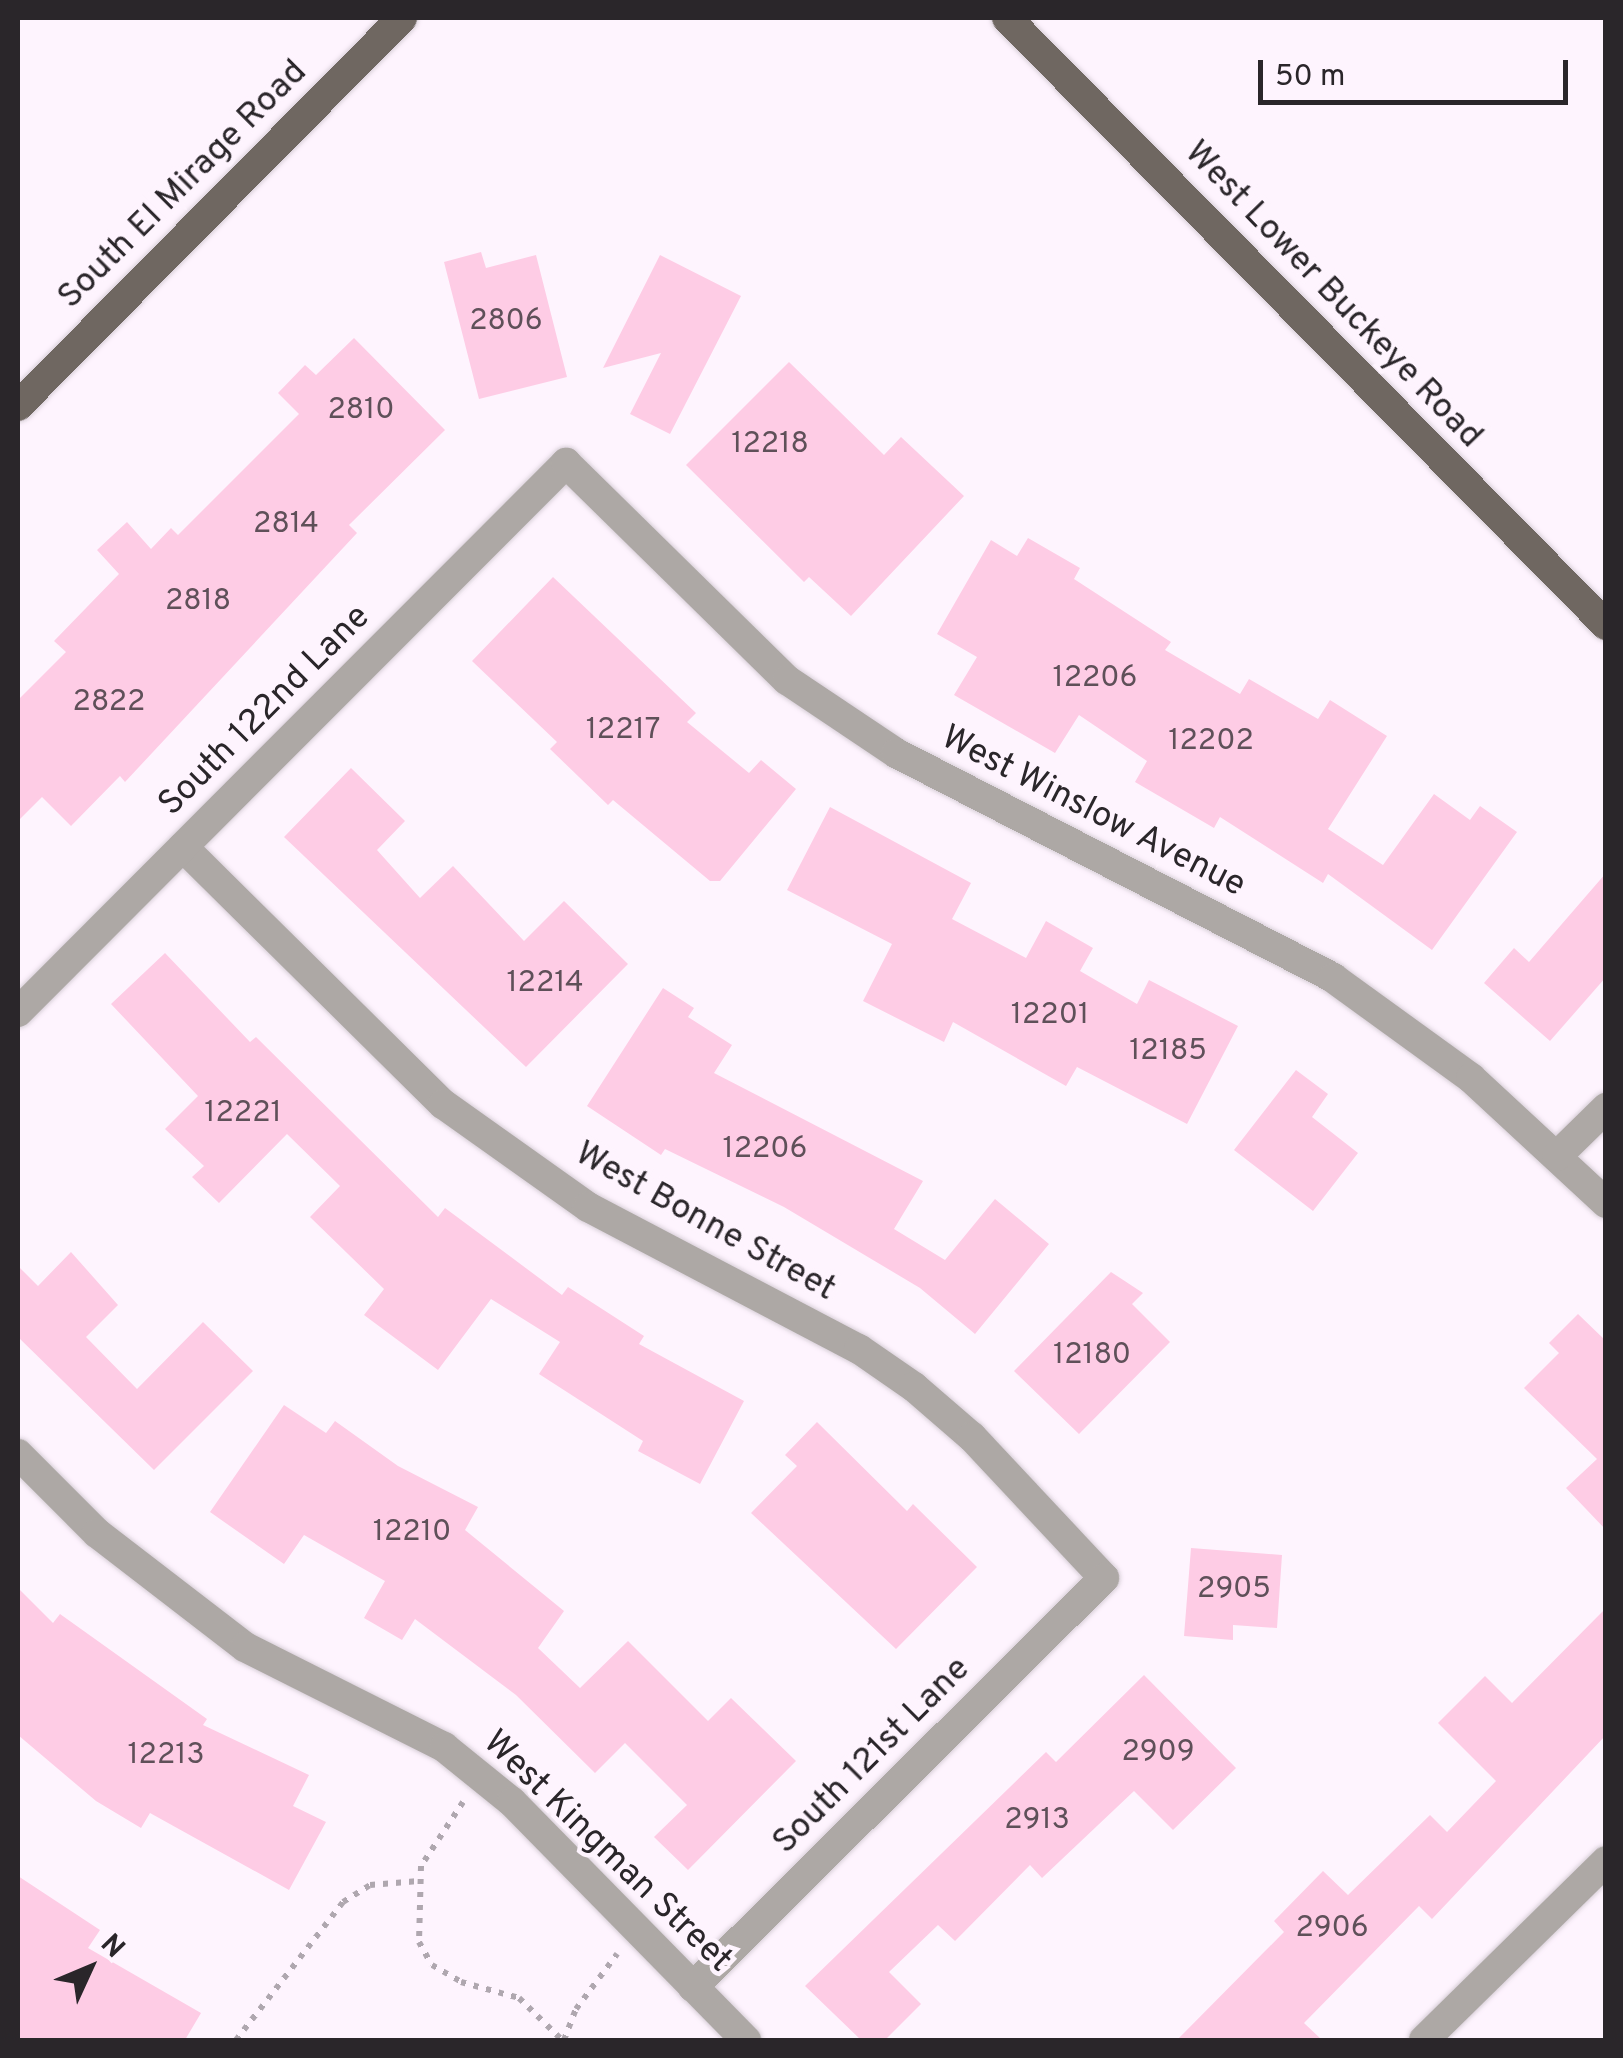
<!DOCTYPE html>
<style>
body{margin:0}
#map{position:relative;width:1623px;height:2058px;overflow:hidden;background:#fef4fe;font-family:Overpass,sans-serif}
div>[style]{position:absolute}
.building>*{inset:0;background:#fecce5}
.path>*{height:6px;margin-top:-3px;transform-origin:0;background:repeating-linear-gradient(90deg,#afa7af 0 5px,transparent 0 13px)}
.roads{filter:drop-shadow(0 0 2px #d8cfd8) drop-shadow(0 0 2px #d8cfd8)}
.minor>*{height:30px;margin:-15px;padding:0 15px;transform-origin:15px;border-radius:15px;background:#ada8a5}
.major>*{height:30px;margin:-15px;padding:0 15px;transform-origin:15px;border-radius:15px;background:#6f6761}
span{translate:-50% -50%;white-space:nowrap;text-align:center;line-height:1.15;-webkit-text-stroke:9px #fef4fe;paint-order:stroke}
.number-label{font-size:30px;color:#5f5059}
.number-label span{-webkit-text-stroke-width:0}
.street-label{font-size:35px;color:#2a262a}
.frame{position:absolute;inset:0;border:20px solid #2a262a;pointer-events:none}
.north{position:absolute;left:40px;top:1918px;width:100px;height:100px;-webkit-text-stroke:8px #fef4fe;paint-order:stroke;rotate:46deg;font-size:28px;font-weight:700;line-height:40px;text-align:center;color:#2a262a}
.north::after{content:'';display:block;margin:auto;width:35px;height:45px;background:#2a262a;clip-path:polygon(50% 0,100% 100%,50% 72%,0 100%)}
.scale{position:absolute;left:1258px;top:60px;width:310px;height:45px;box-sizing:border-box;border:5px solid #2a262a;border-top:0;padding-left:12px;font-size:30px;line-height:35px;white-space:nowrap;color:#2a262a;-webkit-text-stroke:8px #fef4fe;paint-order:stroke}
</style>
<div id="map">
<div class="building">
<div style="clip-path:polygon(481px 252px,486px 268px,536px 255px,567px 377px,479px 399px,444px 262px)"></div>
<div style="clip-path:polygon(660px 255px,741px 296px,670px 434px,630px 414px,661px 353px,603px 368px)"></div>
<div style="clip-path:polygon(354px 338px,445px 430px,349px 525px,357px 533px,125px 782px,120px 776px,71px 826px,42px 797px,18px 821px,18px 700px,66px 652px,54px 641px,119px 574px,97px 550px,127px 522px,151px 549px,171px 528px,178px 535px,299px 414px,278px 393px,305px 365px,316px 375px)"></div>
<div style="clip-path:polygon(789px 362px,884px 455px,901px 437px,964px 496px,851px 616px,809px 577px,804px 582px,686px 465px)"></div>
<div style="clip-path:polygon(1028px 538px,1080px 568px,1074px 579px,1171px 642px,1165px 650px,1240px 694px,1249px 679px,1318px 719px,1330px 700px,1387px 736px,1328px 829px,1383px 865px,1434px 794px,1470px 820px,1480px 806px,1517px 832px,1432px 950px,1328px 874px,1323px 883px,1220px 817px,1214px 828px,1135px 782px,1147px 761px,1079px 715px,1055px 753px,954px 695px,977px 657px,937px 634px,991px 540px,1017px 556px)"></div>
<div style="clip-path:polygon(553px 577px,696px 713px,687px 722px,749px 773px,761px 760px,796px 789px,720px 881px,710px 881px,613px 800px,608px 805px,550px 749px,557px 742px,472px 661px)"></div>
<div style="clip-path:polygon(351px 768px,405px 821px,377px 850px,420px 898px,453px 866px,524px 941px,564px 901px,628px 964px,526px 1067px,284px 837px)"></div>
<div style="clip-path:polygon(830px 807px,971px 883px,952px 919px,1026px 958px,1046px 921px,1093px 948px,1080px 971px,1137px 1004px,1149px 980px,1238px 1026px,1187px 1124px,1077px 1067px,1066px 1086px,953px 1022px,944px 1042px,863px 1001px,892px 944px,787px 890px)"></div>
<div style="clip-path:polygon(1606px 873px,1606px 977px,1550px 1041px,1484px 983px,1514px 948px,1529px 962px)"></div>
<div style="clip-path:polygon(165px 953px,250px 1042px,256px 1037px,438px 1217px,445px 1208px,562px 1295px,568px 1287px,644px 1336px,639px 1344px,744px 1401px,700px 1484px,638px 1451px,643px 1441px,539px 1374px,560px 1342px,491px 1299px,438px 1370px,364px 1315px,384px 1289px,310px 1217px,340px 1186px,287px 1134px,219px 1203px,192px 1177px,204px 1166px,165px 1129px,198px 1096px,111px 1004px)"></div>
<div style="clip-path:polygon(663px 988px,694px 1008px,688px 1017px,732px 1045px,714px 1073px,923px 1181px,894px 1229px,945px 1260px,995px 1199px,1049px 1244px,975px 1334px,920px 1288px,784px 1207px,665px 1149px,661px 1155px,587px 1106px)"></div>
<div style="clip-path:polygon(1296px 1070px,1328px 1094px,1312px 1117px,1358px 1153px,1313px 1211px,1234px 1150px)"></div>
<div style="clip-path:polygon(71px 1252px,118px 1305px,86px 1337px,137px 1389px,203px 1322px,253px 1371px,154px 1470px,18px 1337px,18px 1266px,38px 1286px)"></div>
<div style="clip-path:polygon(1111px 1272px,1143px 1293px,1132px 1304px,1170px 1342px,1079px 1434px,1014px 1371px)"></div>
<div style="clip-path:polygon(1578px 1314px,1606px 1341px,1606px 1530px,1566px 1488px,1597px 1459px,1524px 1388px,1559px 1353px,1549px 1343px)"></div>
<div style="clip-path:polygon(284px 1405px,326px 1433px,335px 1421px,398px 1466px,478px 1507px,465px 1530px,564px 1611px,538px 1648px,580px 1688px,628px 1641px,708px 1721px,731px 1698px,796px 1761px,688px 1870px,654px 1837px,687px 1805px,625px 1743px,595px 1773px,516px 1695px,415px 1619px,402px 1640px,364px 1618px,385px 1581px,304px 1535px,284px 1564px,210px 1512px)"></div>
<div style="clip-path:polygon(817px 1422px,907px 1511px,913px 1504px,977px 1567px,896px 1649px,751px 1513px,797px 1466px,785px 1455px)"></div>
<div style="clip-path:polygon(1191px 1548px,1282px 1555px,1277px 1628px,1233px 1625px,1233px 1640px,1184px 1636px)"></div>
<div style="clip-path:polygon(18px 1588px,53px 1623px,60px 1614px,207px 1719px,203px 1725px,309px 1775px,293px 1806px,326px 1822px,289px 1890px,150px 1813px,141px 1828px,96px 1801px,18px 1735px)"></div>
<div style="clip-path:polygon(1606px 1608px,1606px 1735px,1432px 1919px,1419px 1906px,1304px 2023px,1322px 2040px,1177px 2040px,1284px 1932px,1274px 1921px,1323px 1871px,1348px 1895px,1430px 1815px,1447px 1832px,1496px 1781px,1438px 1723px,1485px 1676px,1512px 1703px)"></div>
<div style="clip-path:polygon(1144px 1675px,1236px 1768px,1173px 1830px,1134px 1791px,1042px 1878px,1030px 1865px,955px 1941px,938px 1925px,889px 1972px,921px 2004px,885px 2040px,861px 2040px,805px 1986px,1046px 1752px,1056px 1762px)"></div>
<div style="clip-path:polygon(18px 1876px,100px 1930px,88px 1948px,201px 2013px,185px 2040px,18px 2040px)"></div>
</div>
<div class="path">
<div style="left:463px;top:1802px;width:77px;rotate:123.3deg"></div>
<div style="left:421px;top:1866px;width:76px;rotate:91.5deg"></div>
<div style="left:419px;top:1942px;width:26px;rotate:61deg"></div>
<div style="left:432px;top:1965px;width:34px;rotate:30deg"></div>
<div style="left:461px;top:1982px;width:60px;rotate:15.4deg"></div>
<div style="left:519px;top:1998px;width:60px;rotate:44.3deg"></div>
<div style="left:236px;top:2040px;width:175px;rotate:-52.2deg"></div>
<div style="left:343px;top:1902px;width:32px;rotate:-32deg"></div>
<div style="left:370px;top:1885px;width:49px;rotate:-4.7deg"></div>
<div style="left:564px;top:2040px;width:33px;rotate:-69deg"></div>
<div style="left:576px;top:2009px;width:69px;rotate:-53.3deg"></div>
</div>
<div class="roads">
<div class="minor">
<div style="left:183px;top:847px;width:366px;rotate:44.7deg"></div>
<div style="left:443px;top:1104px;width:178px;rotate:35.4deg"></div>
<div style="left:588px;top:1207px;width:306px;rotate:27.7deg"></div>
<div style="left:859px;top:1349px;width:67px;rotate:34.6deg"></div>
<div style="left:914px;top:1387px;width:77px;rotate:40.8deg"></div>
<div style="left:972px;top:1437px;width:193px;rotate:46.9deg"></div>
<div style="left:1104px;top:1578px;width:580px;rotate:135.14deg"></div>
<div style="left:18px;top:1012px;width:776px;rotate:-45.05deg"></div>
<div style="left:566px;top:463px;width:310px;rotate:44.5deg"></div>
<div style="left:787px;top:680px;width:131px;rotate:33.8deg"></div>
<div style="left:896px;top:753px;width:492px;rotate:27.2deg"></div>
<div style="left:1333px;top:978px;width:170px;rotate:35.9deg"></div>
<div style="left:1471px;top:1078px;width:184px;rotate:42.8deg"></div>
<div style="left:1557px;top:1156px;width:69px;rotate:-44.4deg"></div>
<div style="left:18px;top:1454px;width:112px;rotate:45deg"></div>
<div style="left:97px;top:1533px;width:187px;rotate:37.6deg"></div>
<div style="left:245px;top:1647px;width:223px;rotate:26.7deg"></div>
<div style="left:444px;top:1747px;width:87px;rotate:39deg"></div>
<div style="left:512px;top:1802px;width:334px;rotate:45.5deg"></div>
<div style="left:1424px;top:2040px;width:255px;rotate:-44.5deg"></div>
</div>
<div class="major">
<div style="left:1007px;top:18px;width:853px;rotate:45.38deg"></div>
<div style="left:18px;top:406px;width:546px;rotate:-45.3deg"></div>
</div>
</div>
<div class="number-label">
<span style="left:506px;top:322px">2806</span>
<span style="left:361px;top:411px">2810</span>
<span style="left:770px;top:445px">12218</span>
<span style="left:286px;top:525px">2814</span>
<span style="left:198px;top:602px">2818</span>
<span style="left:1095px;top:679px">12206</span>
<span style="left:109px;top:703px">2822</span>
<span style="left:623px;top:731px">12217</span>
<span style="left:1211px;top:742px">12202</span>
<span style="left:545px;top:984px">12214</span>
<span style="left:1050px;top:1016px">12201</span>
<span style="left:1168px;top:1052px">12185</span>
<span style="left:243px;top:1114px">12221</span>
<span style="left:765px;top:1150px">12206</span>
<span style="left:1092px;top:1356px">12180</span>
<span style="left:412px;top:1533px">12210</span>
<span style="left:1234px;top:1590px">2905</span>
<span style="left:1158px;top:1753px">2909</span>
<span style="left:166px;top:1756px">12213</span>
<span style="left:1037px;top:1821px">2913</span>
<span style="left:1332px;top:1929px">2906</span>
</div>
<div class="street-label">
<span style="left:183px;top:185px;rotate:-45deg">South El Mirage Road</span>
<span style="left:1333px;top:295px;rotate:46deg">West Lower Buckeye Road</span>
<span style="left:265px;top:711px;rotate:-45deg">South 122nd Lane</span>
<span style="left:1093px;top:812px;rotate:27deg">West Winslow Avenue</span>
<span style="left:705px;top:1222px;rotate:29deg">West Bonne Street</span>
<span style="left:872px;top:1756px;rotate:-45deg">South 121st Lane</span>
<span style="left:607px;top:1852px;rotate:44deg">West Kingman Street</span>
</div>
<div class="frame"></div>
<div class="north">N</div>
<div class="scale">50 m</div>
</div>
